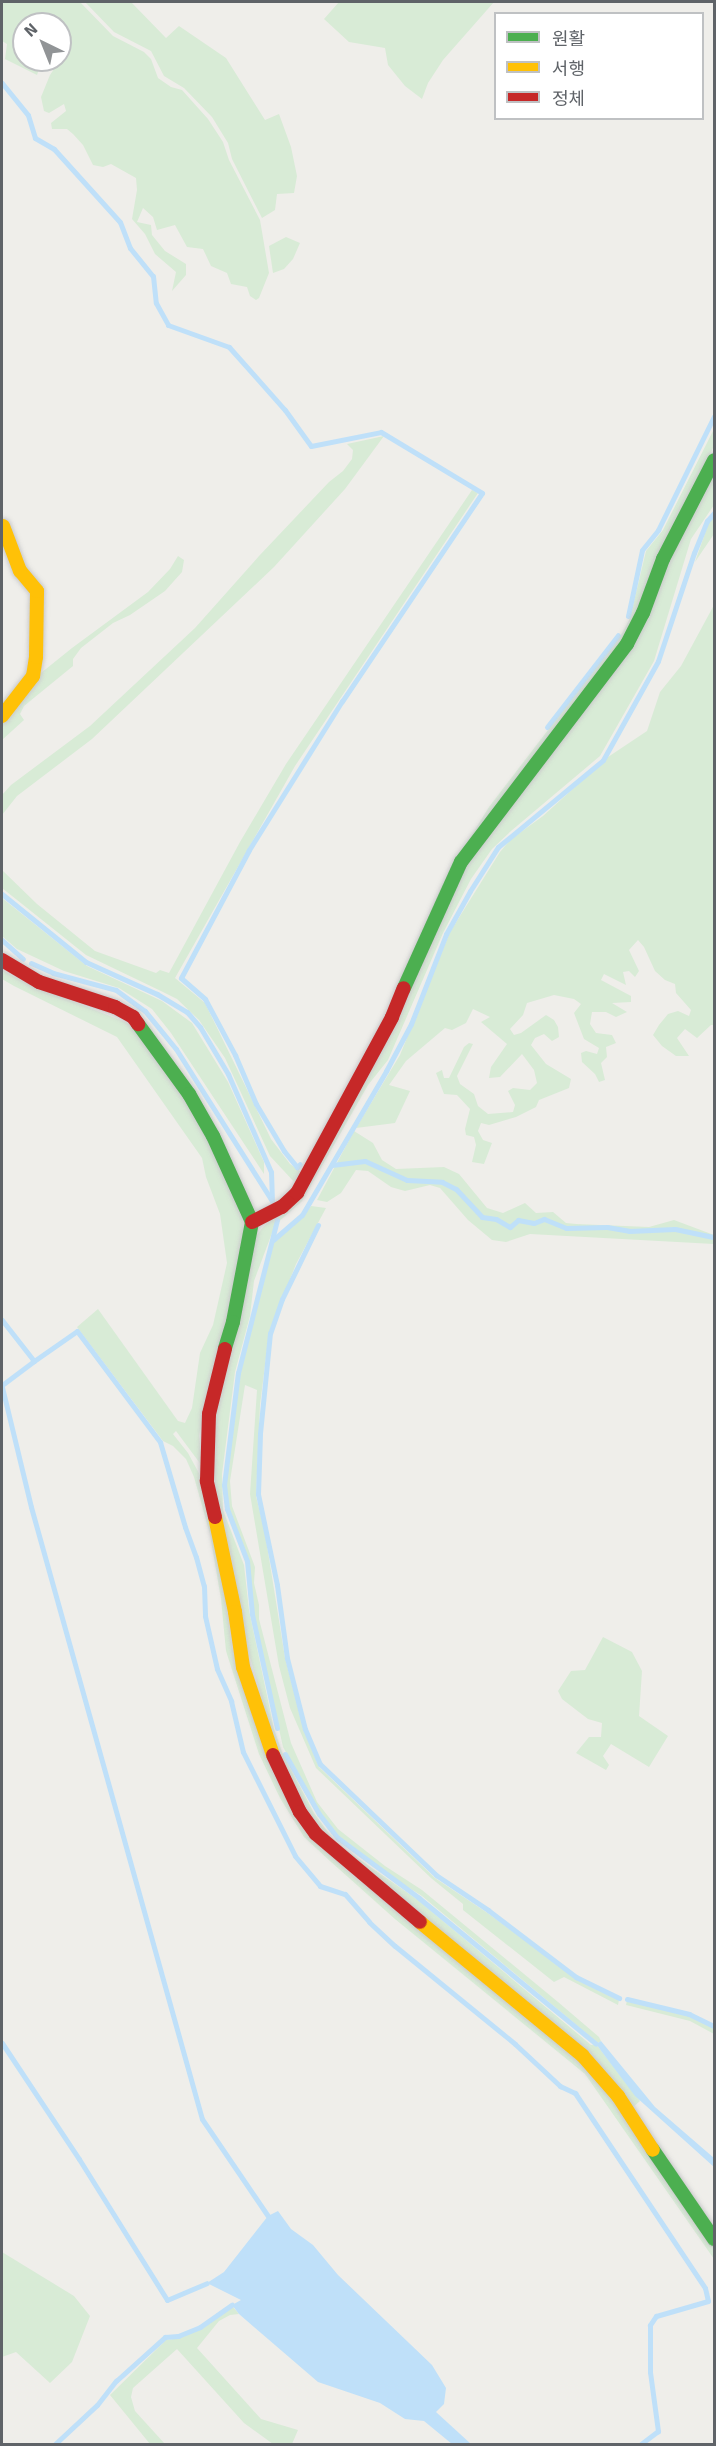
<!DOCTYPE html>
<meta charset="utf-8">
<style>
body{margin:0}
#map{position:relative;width:716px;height:2446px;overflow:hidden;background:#efeeea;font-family:Signika,"Noto Sans KR",sans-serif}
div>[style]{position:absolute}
.green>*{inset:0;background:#d8ebd6}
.water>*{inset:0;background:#bfe0f9}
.stream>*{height:5px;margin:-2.5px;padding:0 2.5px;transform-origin:2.5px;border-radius:2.5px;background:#bfe0f9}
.roads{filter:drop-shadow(0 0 2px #cacacb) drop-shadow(0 0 2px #cacacb)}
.fast>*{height:14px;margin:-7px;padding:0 7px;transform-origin:7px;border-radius:7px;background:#4caf50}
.slow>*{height:14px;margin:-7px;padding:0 7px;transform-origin:7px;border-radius:7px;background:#ffc107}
.jam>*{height:14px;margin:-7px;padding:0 7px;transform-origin:7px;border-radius:7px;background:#c62828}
span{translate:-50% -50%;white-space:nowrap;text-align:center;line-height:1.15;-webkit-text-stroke:4.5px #fff;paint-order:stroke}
.frame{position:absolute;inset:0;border:3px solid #5f6368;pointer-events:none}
.legend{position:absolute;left:494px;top:12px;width:210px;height:108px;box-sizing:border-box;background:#fff;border:2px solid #bfc1c3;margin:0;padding:8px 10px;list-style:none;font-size:18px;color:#5f6368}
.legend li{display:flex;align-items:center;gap:12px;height:30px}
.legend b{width:30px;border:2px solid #bfc1c3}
.north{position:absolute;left:12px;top:12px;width:60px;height:60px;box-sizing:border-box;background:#fff;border:2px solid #bfc1c3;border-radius:50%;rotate:317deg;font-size:16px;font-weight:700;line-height:24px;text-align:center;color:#5f6368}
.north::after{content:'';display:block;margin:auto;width:21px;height:27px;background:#919496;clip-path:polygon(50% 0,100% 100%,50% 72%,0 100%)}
</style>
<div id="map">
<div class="green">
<div style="clip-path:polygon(2px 2px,80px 2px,113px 36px,144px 52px,151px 59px,158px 78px,171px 87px,182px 90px,208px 119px,223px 142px,229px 160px,260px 220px,269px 273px,259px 298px,256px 300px,250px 296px,247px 287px,231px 284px,227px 273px,211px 266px,203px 249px,187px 247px,175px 225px,157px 230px,153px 217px,143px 208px,137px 222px,151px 225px,152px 235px,165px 251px,186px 264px,186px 275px,172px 291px,176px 272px,155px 254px,145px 234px,132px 219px,137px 190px,136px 178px,111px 164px,103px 167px,93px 165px,83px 145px,73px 134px,67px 129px,52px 129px,51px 123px,66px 111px,64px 104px,49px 113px,44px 111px,41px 97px,50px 75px,60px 60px,60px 24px,24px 24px,24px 60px,42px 60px,37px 75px,5px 59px,7px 44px,2px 41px)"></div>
<div style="clip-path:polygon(85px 2px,131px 2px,166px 38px,179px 26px,226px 58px,265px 120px,279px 114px,291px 147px,297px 176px,294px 193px,277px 194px,275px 210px,262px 218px,232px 159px,228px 143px,212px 117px,184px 88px,164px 76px,151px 51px,114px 32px)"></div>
<div style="clip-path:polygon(339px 2px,494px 2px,443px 60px,428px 83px,422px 99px,405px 86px,388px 65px,385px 48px,349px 42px,324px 19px)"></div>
<div style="clip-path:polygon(286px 237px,300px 243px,293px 259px,284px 269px,273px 273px,269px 246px)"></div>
<div style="clip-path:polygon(714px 429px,714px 446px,661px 553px,636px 620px,624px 641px,465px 852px,436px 908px,390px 1015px,297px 1185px,270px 1156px,225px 1058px,199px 1020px,177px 999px,163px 992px,86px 955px,2px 888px,2px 870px,37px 904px,95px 951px,156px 973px,160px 970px,169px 973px,240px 842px,286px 764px,472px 490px,478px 493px,295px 766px,175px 978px,205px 1003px,271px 1139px,290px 1164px,301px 1172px,390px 1007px,441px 887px,454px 864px,489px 807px,623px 632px,630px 618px,646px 551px,663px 530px)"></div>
<div style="clip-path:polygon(384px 436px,345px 489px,274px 567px,92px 739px,17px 796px,2px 815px,2px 795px,11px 785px,90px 726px,195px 628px,259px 556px,329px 482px,343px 471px,352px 459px,353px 450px,347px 444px)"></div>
<div style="clip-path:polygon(714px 468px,714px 505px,691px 539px,654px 661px,600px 756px,511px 831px,492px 849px,471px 879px,443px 933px,388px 1060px,368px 1085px,302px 1201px,275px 1225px,254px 1281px,250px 1316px,235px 1372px,222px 1474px,223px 1510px,244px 1565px,249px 1610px,274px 1729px,282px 1752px,314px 1813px,333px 1839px,346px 1850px,418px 1900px,591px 2045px,596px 2044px,640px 2101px,632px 2108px,608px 2074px,586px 2049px,343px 1853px,323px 1832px,304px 1805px,278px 1754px,247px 1647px,232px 1560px,215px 1492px,213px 1436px,220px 1387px,235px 1331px,254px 1239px,263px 1227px,289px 1205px,309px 1177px,397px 1017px,443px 906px,477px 844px,495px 819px,637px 641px,671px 555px)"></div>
<div style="clip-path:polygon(714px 516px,714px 534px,695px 562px,709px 522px)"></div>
<div style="clip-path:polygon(178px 556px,184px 560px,182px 572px,165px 591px,130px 615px,113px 623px,81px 648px,73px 659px,73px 666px,24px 706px,20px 714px,24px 720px,2px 740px,2px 721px,36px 677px,72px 648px,148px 592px,170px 569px)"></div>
<div style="clip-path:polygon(714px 605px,714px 1025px,711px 1025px,697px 1038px,685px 1029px,677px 1038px,689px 1056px,676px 1056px,662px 1046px,653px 1035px,659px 1025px,668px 1014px,678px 1011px,689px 1016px,691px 1010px,676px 993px,675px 984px,665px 980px,655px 971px,644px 947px,638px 940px,629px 950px,639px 971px,635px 977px,629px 971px,623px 972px,626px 985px,604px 974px,601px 980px,631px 996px,631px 1002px,612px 1003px,627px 1012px,616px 1017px,606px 1012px,592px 1012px,590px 1024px,596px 1033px,612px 1035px,616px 1043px,606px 1047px,607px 1057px,601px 1063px,605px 1080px,599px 1082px,595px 1074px,582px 1062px,581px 1053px,586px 1051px,597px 1054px,599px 1048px,584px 1039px,574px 1013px,581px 1004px,574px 999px,554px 995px,527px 1003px,523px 1015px,510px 1029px,514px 1035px,521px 1033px,546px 1015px,554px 1020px,558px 1027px,559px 1037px,552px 1041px,544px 1034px,535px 1038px,531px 1045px,546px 1064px,571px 1079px,569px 1088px,539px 1100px,536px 1107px,516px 1117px,489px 1125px,481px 1123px,478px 1131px,483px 1140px,492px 1143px,484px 1164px,472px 1162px,476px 1145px,474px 1137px,466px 1135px,465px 1129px,470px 1109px,457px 1095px,444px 1094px,436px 1073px,442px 1070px,444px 1078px,449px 1078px,464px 1047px,469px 1043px,473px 1044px,457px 1076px,460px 1084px,474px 1094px,478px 1106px,488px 1114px,513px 1112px,515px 1105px,508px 1091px,513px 1088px,530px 1090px,537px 1083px,534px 1070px,522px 1054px,500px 1077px,489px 1078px,491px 1067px,507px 1044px,481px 1022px,490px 1017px,473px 1009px,466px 1023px,452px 1030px,445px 1028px,406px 1061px,389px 1085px,410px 1091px,395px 1123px,356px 1128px,400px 1055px,450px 932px,500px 852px,510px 840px,543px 816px,608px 757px,647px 731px,660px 692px,681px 666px)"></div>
<div style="clip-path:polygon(2px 898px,87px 966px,162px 1001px,192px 1023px,228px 1082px,264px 1162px,264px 1174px,171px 1033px,152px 1009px,119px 988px,64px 971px,17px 949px,2px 936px)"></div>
<div style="clip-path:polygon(2px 970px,22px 981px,130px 1024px,141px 1034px,184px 1093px,208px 1137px,223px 1165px,242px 1218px,244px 1236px,238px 1288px,199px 1435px,202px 1466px,176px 1431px,173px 1434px,188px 1453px,201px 1477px,219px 1548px,232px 1647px,269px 1759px,290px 1805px,303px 1829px,352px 1875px,587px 2065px,604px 2085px,668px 2184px,714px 2249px,714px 2259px,585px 2074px,395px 1919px,330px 1861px,304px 1837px,280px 1798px,259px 1754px,226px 1651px,221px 1599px,210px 1534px,194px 1477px,186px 1459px,173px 1446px,163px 1441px,77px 1327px,98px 1309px,178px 1421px,185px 1423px,192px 1408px,200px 1353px,213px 1325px,227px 1263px,220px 1214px,206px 1177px,202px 1158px,117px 1037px,14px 986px,2px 979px)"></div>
<div style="clip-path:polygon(354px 1131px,373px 1143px,382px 1160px,396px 1169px,444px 1167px,459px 1174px,487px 1208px,503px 1213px,525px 1203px,536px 1213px,553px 1212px,566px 1223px,576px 1224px,649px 1227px,674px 1220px,714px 1235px,714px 1244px,530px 1234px,506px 1242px,492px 1240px,468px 1220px,440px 1188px,430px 1185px,405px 1191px,391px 1187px,368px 1171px,356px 1170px,341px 1193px,327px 1202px,317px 1200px)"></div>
<div style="clip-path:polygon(311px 1206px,326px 1208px,296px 1264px,269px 1333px,260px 1405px,256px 1496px,265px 1533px,285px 1658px,305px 1733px,319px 1767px,435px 1878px,489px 1914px,573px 1976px,619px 2000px,618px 2005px,564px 1977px,554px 1982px,463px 1910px,463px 1904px,431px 1878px,316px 1768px,290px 1708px,279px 1666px,250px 1494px,257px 1390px,245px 1385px,230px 1481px,232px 1506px,255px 1567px,254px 1583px,259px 1605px,259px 1619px,291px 1743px,317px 1802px,338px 1829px,385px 1866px,422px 1890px,558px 2002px,599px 2037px,601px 2041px,598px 2043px,422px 1896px,381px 1870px,339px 1836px,320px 1814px,283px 1747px,254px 1615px,248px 1561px,229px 1509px,226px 1485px,240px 1374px,274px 1241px,302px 1218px)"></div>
<div style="clip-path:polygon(603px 1637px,632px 1652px,642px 1671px,639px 1716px,668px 1736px,649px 1767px,611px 1744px,603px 1756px,609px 1765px,606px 1770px,576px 1753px,589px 1737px,601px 1737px,602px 1723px,588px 1719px,562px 1699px,558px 1691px,571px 1671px,585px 1670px)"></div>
<div style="clip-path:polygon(627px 2000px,689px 2015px,714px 2027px,714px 2034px,690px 2021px,626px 2005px)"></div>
<div style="clip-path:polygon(2px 2252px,74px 2296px,90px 2316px,72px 2362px,50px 2383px,16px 2352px,2px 2357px)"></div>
<div style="clip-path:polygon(233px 2307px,239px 2314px,230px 2315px,219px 2321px,197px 2348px,261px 2419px,298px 2430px,292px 2444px,273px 2444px,244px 2423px,177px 2349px,133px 2388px,131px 2397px,135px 2411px,165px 2444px,150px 2444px,110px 2395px,166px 2340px,180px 2338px,202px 2328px)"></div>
</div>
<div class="water">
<div style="clip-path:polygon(601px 2041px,655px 2107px,714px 2158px,714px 2167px,635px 2096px,596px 2044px)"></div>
<div style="clip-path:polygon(278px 2211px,291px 2229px,313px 2245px,338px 2275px,432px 2365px,446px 2388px,444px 2404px,436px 2412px,471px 2444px,452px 2444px,424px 2421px,405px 2419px,380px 2403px,318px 2382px,239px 2314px,232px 2305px,241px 2300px,207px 2283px,224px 2272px,268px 2216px)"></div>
</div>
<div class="stream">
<div style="left:2px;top:83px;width:41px;rotate:50.9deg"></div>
<div style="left:28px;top:115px;width:24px;rotate:73deg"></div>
<div style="left:35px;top:138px;width:22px;rotate:30deg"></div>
<div style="left:54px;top:149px;width:98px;rotate:47.9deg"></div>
<div style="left:120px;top:222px;width:28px;rotate:69deg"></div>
<div style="left:130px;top:248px;width:36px;rotate:51deg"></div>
<div style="left:153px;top:276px;width:27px;rotate:84deg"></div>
<div style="left:156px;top:303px;width:25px;rotate:61deg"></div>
<div style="left:168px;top:325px;width:65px;rotate:19.8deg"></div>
<div style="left:229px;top:347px;width:84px;rotate:48.4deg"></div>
<div style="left:285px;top:410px;width:44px;rotate:54.2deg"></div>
<div style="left:311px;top:446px;width:71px;rotate:-11.3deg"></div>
<div style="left:381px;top:432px;width:118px;rotate:31.1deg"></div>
<div style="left:482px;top:493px;width:251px;rotate:123.9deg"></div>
<div style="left:342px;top:701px;width:176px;rotate:122deg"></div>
<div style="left:249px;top:850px;width:145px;rotate:118deg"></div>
<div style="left:181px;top:978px;width:32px;rotate:41deg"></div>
<div style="left:205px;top:999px;width:64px;rotate:61.8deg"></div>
<div style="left:235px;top:1055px;width:53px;rotate:66.8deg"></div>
<div style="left:256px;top:1104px;width:55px;rotate:59.2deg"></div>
<div style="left:284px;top:1151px;width:21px;rotate:51deg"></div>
<div style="left:297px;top:1167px;width:4px;rotate:-45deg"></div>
<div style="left:628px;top:616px;width:67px;rotate:-78deg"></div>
<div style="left:642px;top:550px;width:26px;rotate:-51deg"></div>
<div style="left:658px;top:530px;width:127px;rotate:-63.8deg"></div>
<div style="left:547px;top:727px;width:116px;rotate:-52.3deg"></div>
<div style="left:2px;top:894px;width:108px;rotate:39deg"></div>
<div style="left:86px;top:962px;width:78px;rotate:24.3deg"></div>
<div style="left:157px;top:994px;width:35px;rotate:31deg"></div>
<div style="left:187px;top:1012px;width:20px;rotate:49deg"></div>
<div style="left:200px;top:1027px;width:55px;rotate:59.2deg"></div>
<div style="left:228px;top:1074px;width:107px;rotate:66.3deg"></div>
<div style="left:271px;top:1172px;width:29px;rotate:88deg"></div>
<div style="left:2px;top:940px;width:28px;rotate:42deg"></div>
<div style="left:31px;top:963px;width:24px;rotate:24deg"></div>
<div style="left:53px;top:973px;width:65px;rotate:15.1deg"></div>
<div style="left:116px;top:990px;width:36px;rotate:36deg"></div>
<div style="left:145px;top:1011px;width:49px;rotate:50.8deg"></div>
<div style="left:176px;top:1049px;width:180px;rotate:57.7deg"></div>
<div style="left:332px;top:1165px;width:33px;rotate:-7deg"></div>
<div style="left:365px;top:1161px;width:46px;rotate:24.3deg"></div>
<div style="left:407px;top:1180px;width:35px;rotate:3deg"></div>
<div style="left:442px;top:1182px;width:16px;rotate:27deg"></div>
<div style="left:456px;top:1189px;width:38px;rotate:47deg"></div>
<div style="left:482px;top:1217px;width:14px;rotate:8deg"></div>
<div style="left:496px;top:1219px;width:16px;rotate:30deg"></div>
<div style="left:510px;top:1227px;width:11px;rotate:-41deg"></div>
<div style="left:518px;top:1220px;width:16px;rotate:11deg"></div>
<div style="left:534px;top:1223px;width:11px;rotate:-22deg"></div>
<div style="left:544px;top:1219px;width:24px;rotate:22deg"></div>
<div style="left:566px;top:1228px;width:41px;rotate:-1.4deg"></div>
<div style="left:607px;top:1227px;width:22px;rotate:10deg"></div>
<div style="left:629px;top:1231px;width:46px;rotate:-2.5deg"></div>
<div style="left:675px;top:1229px;width:40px;rotate:12deg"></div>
<div style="left:318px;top:1225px;width:82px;rotate:115.9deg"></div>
<div style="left:282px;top:1299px;width:36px;rotate:109deg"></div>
<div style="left:270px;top:1333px;width:101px;rotate:95.7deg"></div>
<div style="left:260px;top:1434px;width:60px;rotate:91.9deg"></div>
<div style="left:258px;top:1494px;width:93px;rotate:78.2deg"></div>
<div style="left:277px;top:1585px;width:74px;rotate:82.2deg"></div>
<div style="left:287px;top:1658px;width:73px;rotate:75.8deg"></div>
<div style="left:305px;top:1729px;width:38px;rotate:67deg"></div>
<div style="left:320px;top:1764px;width:161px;rotate:43.7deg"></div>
<div style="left:436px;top:1875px;width:63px;rotate:33.9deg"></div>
<div style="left:488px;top:1910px;width:111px;rotate:37.3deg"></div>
<div style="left:576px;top:1977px;width:48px;rotate:26deg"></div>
<div style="left:273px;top:1240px;width:38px;rotate:-41deg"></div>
<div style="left:302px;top:1215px;width:167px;rotate:-59.7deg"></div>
<div style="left:386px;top:1071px;width:53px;rotate:-62deg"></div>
<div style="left:411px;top:1024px;width:97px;rotate:-68.7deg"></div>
<div style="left:446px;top:934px;width:49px;rotate:-60.8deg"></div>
<div style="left:470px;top:891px;width:52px;rotate:-57.5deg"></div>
<div style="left:498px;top:847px;width:136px;rotate:-39.6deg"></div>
<div style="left:603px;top:760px;width:113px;rotate:-60.9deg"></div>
<div style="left:658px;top:661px;width:114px;rotate:-71.6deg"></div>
<div style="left:694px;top:553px;width:35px;rotate:-68deg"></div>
<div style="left:707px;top:521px;width:11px;rotate:-49deg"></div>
<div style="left:2px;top:1320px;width:52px;rotate:52deg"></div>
<div style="left:34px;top:1361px;width:40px;rotate:143deg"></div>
<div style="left:34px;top:1361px;width:52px;rotate:-34.9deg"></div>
<div style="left:77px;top:1331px;width:139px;rotate:53.2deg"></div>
<div style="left:160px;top:1442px;width:89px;rotate:73.6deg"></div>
<div style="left:185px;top:1527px;width:32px;rotate:70deg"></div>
<div style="left:196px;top:1557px;width:30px;rotate:75deg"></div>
<div style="left:204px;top:1586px;width:30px;rotate:88deg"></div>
<div style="left:205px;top:1616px;width:54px;rotate:77.2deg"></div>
<div style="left:217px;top:1669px;width:35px;rotate:66deg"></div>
<div style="left:231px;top:1701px;width:52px;rotate:76.8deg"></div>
<div style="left:243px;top:1752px;width:116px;rotate:63.4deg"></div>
<div style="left:295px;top:1856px;width:39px;rotate:50deg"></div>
<div style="left:320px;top:1886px;width:26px;rotate:18deg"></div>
<div style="left:345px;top:1894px;width:37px;rotate:49deg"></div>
<div style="left:369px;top:1922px;width:35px;rotate:43deg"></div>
<div style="left:395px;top:1946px;width:155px;rotate:39.2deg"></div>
<div style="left:515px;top:2044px;width:62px;rotate:43deg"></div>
<div style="left:560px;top:2086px;width:17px;rotate:25deg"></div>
<div style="left:575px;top:2093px;width:234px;rotate:56.3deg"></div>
<div style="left:705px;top:2288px;width:13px;rotate:77deg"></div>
<div style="left:708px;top:2301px;width:54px;rotate:163.9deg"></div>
<div style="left:656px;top:2316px;width:11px;rotate:124deg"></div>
<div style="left:650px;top:2325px;width:47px;rotate:90deg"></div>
<div style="left:650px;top:2372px;width:60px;rotate:82.3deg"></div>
<div style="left:658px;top:2431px;width:21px;rotate:143deg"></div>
<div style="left:2px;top:1387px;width:123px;rotate:76.4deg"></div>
<div style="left:31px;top:1507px;width:635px;rotate:74.39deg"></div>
<div style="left:202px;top:2119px;width:117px;rotate:55.8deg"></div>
<div style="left:277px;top:1728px;width:117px;rotate:-102.4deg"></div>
<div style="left:252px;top:1614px;width:53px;rotate:-95.4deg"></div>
<div style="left:247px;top:1561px;width:56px;rotate:-111deg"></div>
<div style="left:227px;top:1509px;width:24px;rotate:-97deg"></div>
<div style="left:224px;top:1485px;width:113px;rotate:-82.9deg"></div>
<div style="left:238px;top:1373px;width:158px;rotate:-75.7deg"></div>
<div style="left:285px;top:1754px;width:69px;rotate:60.5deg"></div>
<div style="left:319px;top:1814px;width:31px;rotate:52deg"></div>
<div style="left:338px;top:1838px;width:101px;rotate:36.5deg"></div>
<div style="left:419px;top:1898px;width:229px;rotate:39.5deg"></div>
<div style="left:627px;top:1999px;width:64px;rotate:13.6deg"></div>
<div style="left:689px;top:2014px;width:28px;rotate:26deg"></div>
<div style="left:2px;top:2043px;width:139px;rotate:56.4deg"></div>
<div style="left:79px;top:2159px;width:166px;rotate:58deg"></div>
<div style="left:167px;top:2300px;width:43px;rotate:-23deg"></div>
<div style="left:55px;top:2444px;width:57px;rotate:-42.9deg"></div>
<div style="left:97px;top:2405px;width:31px;rotate:-52deg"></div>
<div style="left:116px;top:2381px;width:66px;rotate:-41.9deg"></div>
<div style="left:165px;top:2337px;width:13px;rotate:-4deg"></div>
<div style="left:178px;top:2336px;width:24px;rotate:-22deg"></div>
<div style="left:200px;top:2327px;width:39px;rotate:-35deg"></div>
</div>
<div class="roads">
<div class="fast">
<div style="left:404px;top:988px;width:138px;rotate:-65.7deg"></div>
<div style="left:461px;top:862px;width:274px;rotate:-52.7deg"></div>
<div style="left:627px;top:644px;width:35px;rotate:-63deg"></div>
<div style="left:643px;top:613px;width:58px;rotate:-69.7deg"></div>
<div style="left:663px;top:559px;width:111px;rotate:-62.7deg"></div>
<div style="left:138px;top:1024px;width:87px;rotate:53.9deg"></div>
<div style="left:189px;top:1094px;width:48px;rotate:60.3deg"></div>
<div style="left:213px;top:1136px;width:94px;rotate:65.6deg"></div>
<div style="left:252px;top:1222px;width:102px;rotate:100.8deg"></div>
<div style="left:233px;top:1322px;width:28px;rotate:107deg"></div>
<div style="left:653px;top:2150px;width:108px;rotate:55.6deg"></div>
</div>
<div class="slow">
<div style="left:2px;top:716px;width:51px;rotate:-52.2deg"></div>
<div style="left:33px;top:676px;width:19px;rotate:-81deg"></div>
<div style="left:36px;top:657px;width:66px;rotate:-89.1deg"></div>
<div style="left:37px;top:591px;width:26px;rotate:-130deg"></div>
<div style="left:20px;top:571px;width:48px;rotate:-110.7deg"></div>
<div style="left:215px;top:1517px;width:97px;rotate:78.1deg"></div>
<div style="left:235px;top:1612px;width:56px;rotate:81.7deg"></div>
<div style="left:243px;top:1667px;width:93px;rotate:71.2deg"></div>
<div style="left:420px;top:1922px;width:210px;rotate:39.4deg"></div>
<div style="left:582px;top:2055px;width:55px;rotate:48.7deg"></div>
<div style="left:618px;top:2096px;width:64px;rotate:57.1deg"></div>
</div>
<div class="jam">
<div style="left:2px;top:960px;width:43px;rotate:30.7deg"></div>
<div style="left:39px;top:982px;width:80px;rotate:18.2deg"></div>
<div style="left:115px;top:1007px;width:21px;rotate:29deg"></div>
<div style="left:133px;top:1017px;width:9px;rotate:54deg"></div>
<div style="left:252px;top:1222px;width:34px;rotate:-27deg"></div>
<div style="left:282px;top:1207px;width:21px;rotate:-43deg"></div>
<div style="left:297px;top:1193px;width:200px;rotate:-61.6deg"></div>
<div style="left:392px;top:1017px;width:31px;rotate:-68deg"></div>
<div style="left:215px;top:1517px;width:37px;rotate:-103deg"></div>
<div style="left:207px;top:1481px;width:67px;rotate:-88.3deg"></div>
<div style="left:209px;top:1414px;width:67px;rotate:-76.2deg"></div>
<div style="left:273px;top:1755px;width:63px;rotate:64.7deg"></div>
<div style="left:300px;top:1812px;width:27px;rotate:54deg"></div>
<div style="left:316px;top:1834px;width:136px;rotate:40.2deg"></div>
</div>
</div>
<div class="frame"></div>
<ul class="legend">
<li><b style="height:8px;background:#4caf50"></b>원활</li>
<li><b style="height:8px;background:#ffc107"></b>서행</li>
<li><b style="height:8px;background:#c62828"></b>정체</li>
</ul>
<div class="north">N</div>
</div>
